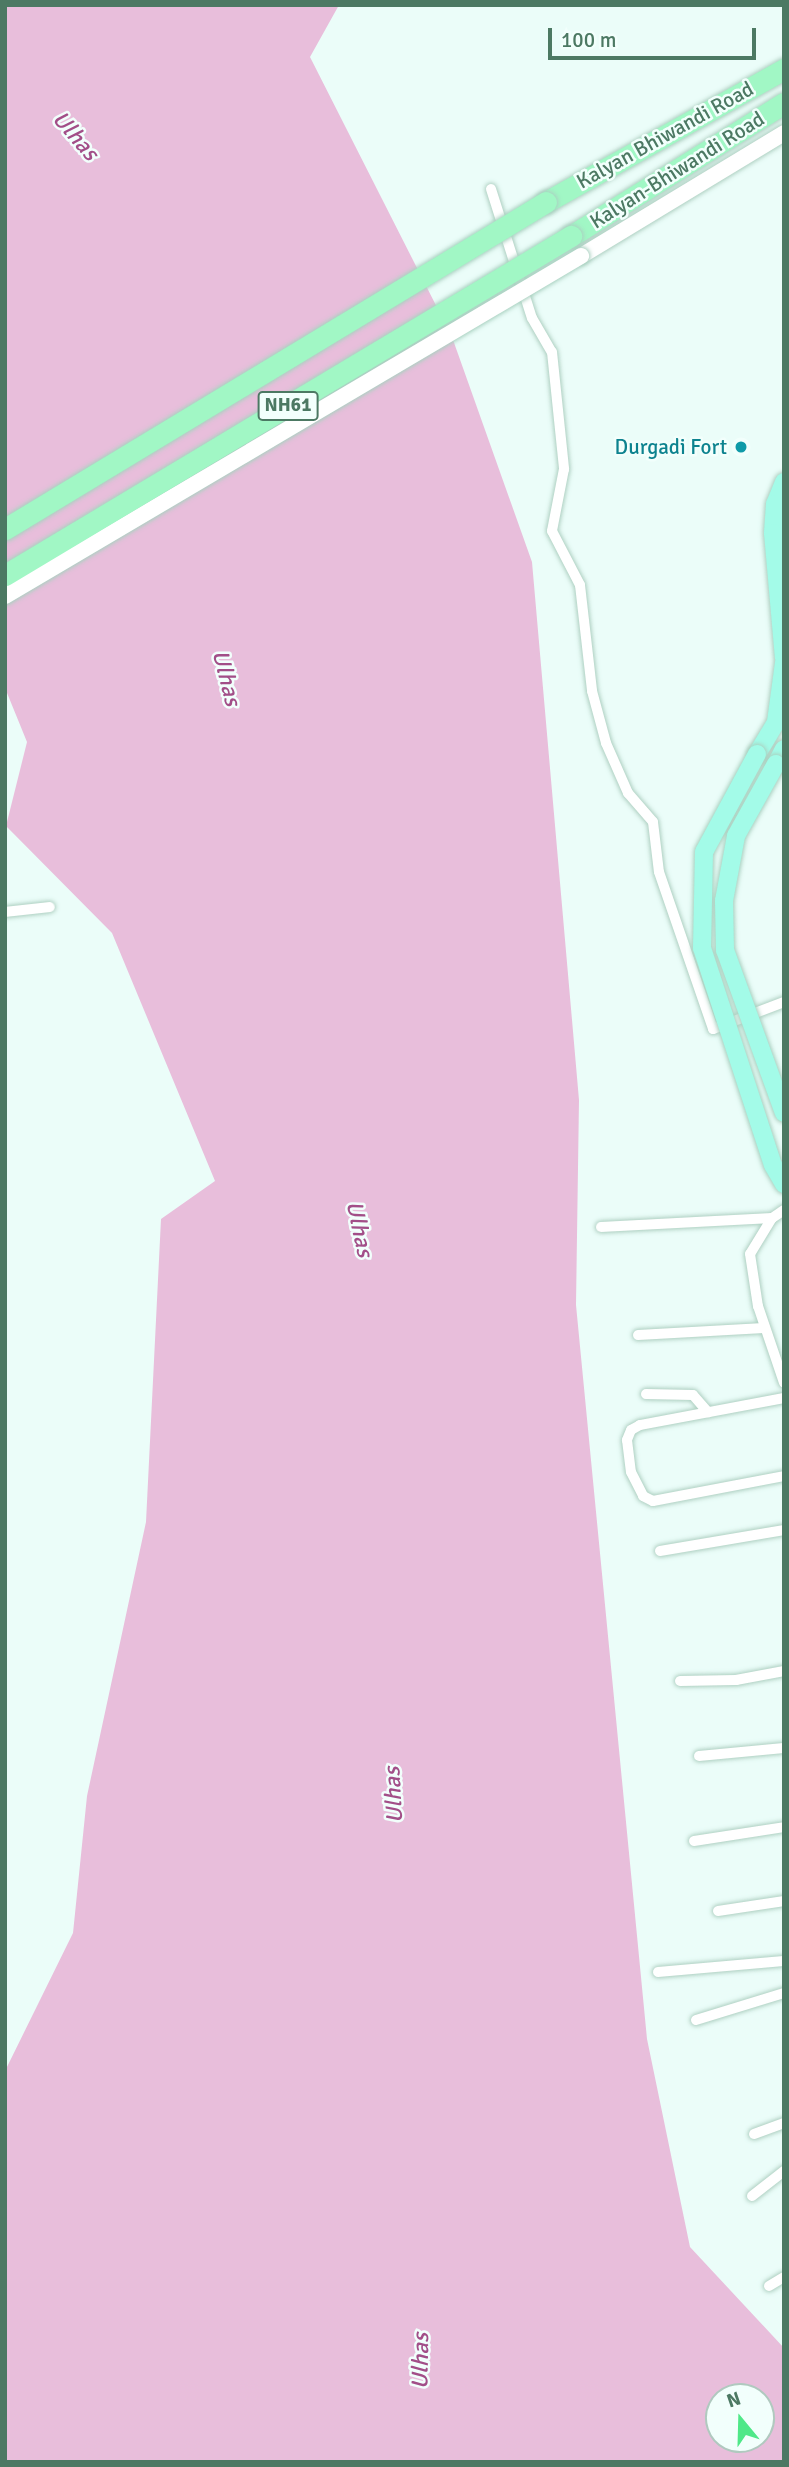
<!DOCTYPE html>
<style>
body{margin:0}
#map{position:relative;width:789px;height:2467px;overflow:hidden;background:#ebfdf9;font-family:Signika,sans-serif}
div>[style]{position:absolute}
.water>*{inset:0;background:#e8bedb}
.roads{filter:drop-shadow(0 0 2px #afd0c2) drop-shadow(0 0 2px #afd0c2)}
.street>*{height:10px;margin:-5px;padding:0 5px;transform-origin:5px;border-radius:5px;background:#fff}
.secondary>*{height:16px;margin:-8px;padding:0 8px;transform-origin:8px;border-radius:8px;background:#fff}
.primary>*{height:18px;margin:-9px;padding:0 9px;transform-origin:9px;border-radius:9px;background:#a3fbe8}
.highway>*{height:21px;margin:-10.5px;padding:0 10.5px;transform-origin:10.5px;border-radius:10.5px;background:#a1f7c5}
.bridges{filter:drop-shadow(0 0 2px #aad1c1) drop-shadow(0 0 2px #aad1c1)}
.secondary-bridge>*{height:16px;margin:-8px;padding:0 8px;transform-origin:8px;border-radius:8px;background:#fff}
.primary-bridge>*{height:18px;margin:-9px;padding:0 9px;transform-origin:9px;border-radius:9px;background:#a3fbe8}
.highway-bridge>*{height:21px;margin:-10.5px;padding:0 10.5px;transform-origin:10.5px;border-radius:10.5px;background:#a1f7c5}
.dots>*{width:19px;height:19px;translate:-50% -50%;box-sizing:border-box;border:4px solid #f2fffc;border-radius:50%}
span{translate:-50% -50%;white-space:nowrap;text-align:center;line-height:1.15;-webkit-text-stroke:5px #f2fffc;paint-order:stroke}
.shield-label span{padding:2px 5px;background:#f2fffc;border:2px solid;border-radius:5px;-webkit-text-stroke-width:0}
.shield-label{font-size:19px;color:#4c7963;font-weight:700}
.street-label{font-size:21px;color:#4c7963}
.culture-label{font-size:21px;color:#0d838f}
.right{translate:-100% -50%;text-align:right}
.water-label{font-size:23px;color:#a24e88;font-style:italic}
.frame{position:absolute;inset:0;border:7px solid #4c7963;pointer-events:none}
.north{position:absolute;left:705px;top:2383px;width:70px;height:70px;box-sizing:border-box;background:#f2fffc;border:2px solid #b0c9bf;border-radius:50%;rotate:341deg;font-size:19px;font-weight:700;line-height:28px;text-align:center;color:#4c7963}
.north::after{content:'';display:block;margin:auto;width:24px;height:32px;background:#4fe888;clip-path:polygon(50% 0,100% 100%,50% 72%,0 100%)}
.scale{position:absolute;left:548px;top:28px;width:208px;height:32px;box-sizing:border-box;border:4px solid #4c7963;border-top:0;padding-left:9px;font-size:21px;line-height:24px;white-space:nowrap;color:#4c7963;-webkit-text-stroke:5px #f2fffc;paint-order:stroke}
</style>
<div id="map">
<div class="water">
<div style="clip-path:polygon(evenodd,5px 5px,339px 5px,310px 57px,452px 337px,532px 562px,579px 1100px,576px 1305px,647px 2039px,690px 2247px,784px 2348px,784px 2462px,5px 2462px,5px 2071px,73px 1933px,87px 1796px,146px 1522px,161px 1219px,215px 1181px,112px 933px,6px 826px,27px 742px,5px 688px,5px 5px,719px 2397px,761px 2397px,761px 2439px,719px 2439px,719px 2397px)"></div>
</div>
<div class="roads">
<div class="street">
<div style="left:491px;top:189px;width:135px;rotate:72.4deg"></div>
<div style="left:532px;top:318px;width:39px;rotate:60deg"></div>
<div style="left:552px;top:352px;width:118px;rotate:84.1deg"></div>
<div style="left:564px;top:469px;width:63px;rotate:101deg"></div>
<div style="left:552px;top:531px;width:61px;rotate:62.6deg"></div>
<div style="left:580px;top:585px;width:107px;rotate:83.5deg"></div>
<div style="left:592px;top:691px;width:54px;rotate:74.9deg"></div>
<div style="left:606px;top:743px;width:55px;rotate:66.3deg"></div>
<div style="left:628px;top:793px;width:38px;rotate:49deg"></div>
<div style="left:653px;top:822px;width:50px;rotate:83.2deg"></div>
<div style="left:659px;top:872px;width:166px;rotate:71deg"></div>
<div style="left:713px;top:1029px;width:76px;rotate:-20.8deg"></div>
<div style="left:5px;top:912px;width:45px;rotate:-6.3deg"></div>
<div style="left:784px;top:1210px;width:14px;rotate:146deg"></div>
<div style="left:772px;top:1218px;width:42px;rotate:121.4deg"></div>
<div style="left:750px;top:1254px;width:53px;rotate:81.3deg"></div>
<div style="left:758px;top:1306px;width:81px;rotate:71.3deg"></div>
<div style="left:601px;top:1227px;width:171px;rotate:-3deg"></div>
<div style="left:638px;top:1335px;width:126px;rotate:-3.2deg"></div>
<div style="left:646px;top:1394px;width:47px;rotate:1.2deg"></div>
<div style="left:693px;top:1395px;width:23px;rotate:49deg"></div>
<div style="left:784px;top:1398px;width:147px;rotate:169.4deg"></div>
<div style="left:640px;top:1425px;width:10px;rotate:151deg"></div>
<div style="left:631px;top:1430px;width:11px;rotate:112deg"></div>
<div style="left:627px;top:1440px;width:32px;rotate:83deg"></div>
<div style="left:631px;top:1472px;width:27px;rotate:63deg"></div>
<div style="left:643px;top:1496px;width:11px;rotate:27deg"></div>
<div style="left:653px;top:1501px;width:133px;rotate:-10.8deg"></div>
<div style="left:660px;top:1551px;width:126px;rotate:-9.6deg"></div>
<div style="left:680px;top:1681px;width:56px;rotate:-1deg"></div>
<div style="left:736px;top:1680px;width:49px;rotate:-10.6deg"></div>
<div style="left:699px;top:1756px;width:85px;rotate:-5.4deg"></div>
<div style="left:694px;top:1841px;width:91px;rotate:-8.8deg"></div>
<div style="left:718px;top:1911px;width:67px;rotate:-8.6deg"></div>
<div style="left:658px;top:1972px;width:126px;rotate:-5deg"></div>
<div style="left:696px;top:2020px;width:92px;rotate:-17.1deg"></div>
<div style="left:754px;top:2134px;width:32px;rotate:-20deg"></div>
<div style="left:752px;top:2196px;width:41px;rotate:-38deg"></div>
<div style="left:769px;top:2286px;width:17px;rotate:-31deg"></div>
</div>
<div class="secondary">
<div style="left:581px;top:256px;width:237px;rotate:-31.2deg"></div>
</div>
<div class="primary">
<div style="left:784px;top:482px;width:24px;rotate:112deg"></div>
<div style="left:775px;top:504px;width:29px;rotate:94deg"></div>
<div style="left:773px;top:533px;width:125px;rotate:85deg"></div>
<div style="left:757px;top:754px;width:37px;rotate:-59deg"></div>
<div style="left:776px;top:722px;width:60px;rotate:-82.3deg"></div>
<div style="left:776px;top:764px;width:17px;rotate:-62deg"></div>
</div>
<div class="highway">
<div style="left:546px;top:202px;width:273px;rotate:-29.2deg"></div>
<div style="left:571px;top:236px;width:251px;rotate:-32deg"></div>
</div>
</div>
<div class="bridges">
<div class="secondary-bridge">
<div style="left:5px;top:596px;width:669px;rotate:-30.55deg"></div>
</div>
<div class="primary-bridge">
<div style="left:757px;top:754px;width:111px;rotate:118.4deg"></div>
<div style="left:704px;top:852px;width:96px;rotate:91.2deg"></div>
<div style="left:702px;top:948px;width:228px;rotate:71.9deg"></div>
<div style="left:773px;top:1165px;width:22px;rotate:60deg"></div>
<div style="left:776px;top:764px;width:82px;rotate:119.1deg"></div>
<div style="left:736px;top:836px;width:66px;rotate:100.5deg"></div>
<div style="left:724px;top:901px;width:49px;rotate:88.8deg"></div>
<div style="left:725px;top:950px;width:173px;rotate:70.1deg"></div>
</div>
<div class="highway-bridge">
<div style="left:5px;top:529px;width:632px;rotate:-31.15deg"></div>
<div style="left:5px;top:575px;width:660px;rotate:-30.92deg"></div>
</div>
</div>
<div class="dots">
<div style="left:741px;top:447px;background:#0f9aa8"></div>
</div>
<div class="shield-label">
<span style="left:288px;top:406px">NH61</span>
</div>
<div class="street-label">
<span style="left:665px;top:135px;rotate:-29deg">Kalyan Bhiwandi Road</span>
<span style="left:677px;top:170px;rotate:-32deg">Kalyan-Bhiwandi Road</span>
</div>
<div class="culture-label">
<span class="right" style="left:727px;top:447px">Durgadi Fort</span>
</div>
<div class="water-label">
<span style="left:75px;top:136px;rotate:49deg">Ulhas</span>
<span style="left:226px;top:678px;rotate:76deg">Ulhas</span>
<span style="left:359px;top:1229px;rotate:78deg">Ulhas</span>
<span style="left:394px;top:1795px;rotate:-93deg">Ulhas</span>
<span style="left:421px;top:2361px;rotate:-89deg">Ulhas</span>
</div>
<div class="frame"></div>
<div class="north">N</div>
<div class="scale">100 m</div>
</div>
